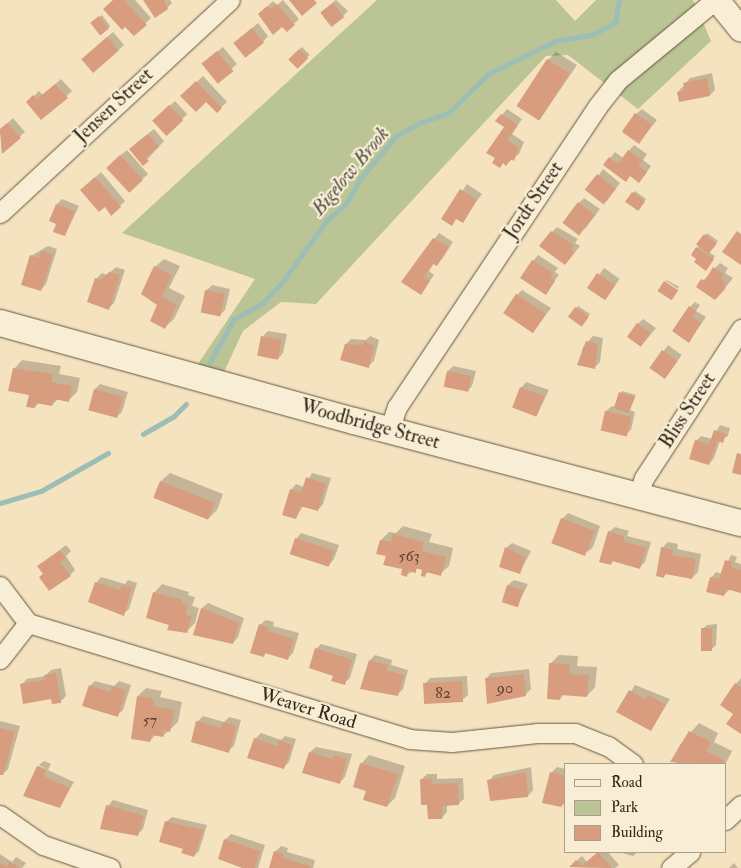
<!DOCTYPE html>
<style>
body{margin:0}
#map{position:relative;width:741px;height:868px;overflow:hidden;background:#f5e3bf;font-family:"IM FELL Double Pica",serif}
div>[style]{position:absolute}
.green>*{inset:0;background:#bac494}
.shadow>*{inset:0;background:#0003;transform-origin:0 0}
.stream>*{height:5px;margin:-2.5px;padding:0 2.5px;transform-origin:2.5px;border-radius:2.5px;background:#9cbeb5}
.building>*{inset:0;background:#d89d7e;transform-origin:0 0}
.roads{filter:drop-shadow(0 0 1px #645642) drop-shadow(0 0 1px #645642)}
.minor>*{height:19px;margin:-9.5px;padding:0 9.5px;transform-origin:9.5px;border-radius:9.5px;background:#f8edd5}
.tertiary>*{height:24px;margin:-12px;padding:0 12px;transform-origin:12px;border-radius:12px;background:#f8edd5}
.secondary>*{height:26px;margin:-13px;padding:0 13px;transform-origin:13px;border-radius:13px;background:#f8edd5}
span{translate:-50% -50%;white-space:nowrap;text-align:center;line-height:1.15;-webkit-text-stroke:4.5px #f8edd5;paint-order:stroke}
.number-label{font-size:16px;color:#5d4432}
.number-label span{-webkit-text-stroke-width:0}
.street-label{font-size:19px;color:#342719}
.water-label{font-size:20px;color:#535448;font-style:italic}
.legend{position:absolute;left:564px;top:763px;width:162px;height:90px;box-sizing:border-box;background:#f8edd5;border:1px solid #aa9e8a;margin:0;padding:6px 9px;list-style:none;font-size:15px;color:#342719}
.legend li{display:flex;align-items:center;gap:10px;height:25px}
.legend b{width:25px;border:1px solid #aa9e8a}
</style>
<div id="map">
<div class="green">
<div style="clip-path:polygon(377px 0,556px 0,575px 21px,596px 0,693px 0,711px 41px,638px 109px,568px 55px,546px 56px,316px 304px,281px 302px,243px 331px,224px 372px,196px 367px,255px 279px,122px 233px)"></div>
</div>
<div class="shadow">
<div style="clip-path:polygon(115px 0,135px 0,151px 18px,134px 35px)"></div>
<div style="clip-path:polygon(144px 0,170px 0,172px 3px,167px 8px)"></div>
<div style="clip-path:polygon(283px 0,299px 19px,294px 24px,265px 9px,273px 1px,277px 5px)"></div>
<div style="clip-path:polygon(336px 0,348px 11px,343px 16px,321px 12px)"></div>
<div style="left:102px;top:15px;width:14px;height:13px;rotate:54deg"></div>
<div style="clip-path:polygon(258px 23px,268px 36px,263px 42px,240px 38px)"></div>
<div style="clip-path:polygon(113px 32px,124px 45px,94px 72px,88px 54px)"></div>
<div style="clip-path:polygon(223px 47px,237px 64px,218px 81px,209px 58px)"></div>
<div style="left:302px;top:47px;width:11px;height:18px;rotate:45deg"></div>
<div style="clip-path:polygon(556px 52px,577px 65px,540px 119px,548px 60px)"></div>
<div style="clip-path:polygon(712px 73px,715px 90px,710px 95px,678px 92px,690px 78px)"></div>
<div style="clip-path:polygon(203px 76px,227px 102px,217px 111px,206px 100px,182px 96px)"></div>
<div style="clip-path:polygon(61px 79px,72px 91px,41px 119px,33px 97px,39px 91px,43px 95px)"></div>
<div style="left:175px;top:101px;width:18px;height:28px;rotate:47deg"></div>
<div style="clip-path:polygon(507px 109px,522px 119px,512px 134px,524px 142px,519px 154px,506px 164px,504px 162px,505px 126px,497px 121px)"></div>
<div style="clip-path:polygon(642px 109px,657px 120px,639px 142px,636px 114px)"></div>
<div style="clip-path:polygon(13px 118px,25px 132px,2px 152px,0 130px)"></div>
<div style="clip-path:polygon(154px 129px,164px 141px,143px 164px,136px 143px)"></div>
<div style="clip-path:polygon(634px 145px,647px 154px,643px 160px,651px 166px,644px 176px,631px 175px,626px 180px,610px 158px,615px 152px,623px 158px)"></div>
<div style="clip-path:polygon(127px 150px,148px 174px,129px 192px,113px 162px)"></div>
<div style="clip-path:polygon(603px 169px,620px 183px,606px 202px,588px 191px)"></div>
<div style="clip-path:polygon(101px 172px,125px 201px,120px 206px,87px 185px)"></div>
<div style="clip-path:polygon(467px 184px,482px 194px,462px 221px,457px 218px,451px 224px,443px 219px)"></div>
<div style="clip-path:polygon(635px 191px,646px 199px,639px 207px,633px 193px)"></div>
<div style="clip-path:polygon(584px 198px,600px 209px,585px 229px,579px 203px)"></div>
<div style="clip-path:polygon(62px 199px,79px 206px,65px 235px,58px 223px,57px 204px)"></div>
<div style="clip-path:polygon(557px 227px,578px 239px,575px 243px,580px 246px,565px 264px,552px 232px)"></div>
<div style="clip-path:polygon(439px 233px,453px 242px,442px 259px,436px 265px,434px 263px,429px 271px,434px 275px,421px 293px,403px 282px)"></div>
<div style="clip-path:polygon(707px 233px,718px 241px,709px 252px,715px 256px,708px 267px,698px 258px,697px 248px)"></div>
<div style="clip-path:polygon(48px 246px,57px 249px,46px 284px,41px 290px,31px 256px)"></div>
<div style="clip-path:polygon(538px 255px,558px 268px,555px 272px,559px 275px,545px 293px,533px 261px)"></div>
<div style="clip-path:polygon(164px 259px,180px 266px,169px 288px,185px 296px,174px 319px,165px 327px,159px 305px,155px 267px)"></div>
<div style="clip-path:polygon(720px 263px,728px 268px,725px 273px,733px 278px,721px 293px,697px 287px)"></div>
<div style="clip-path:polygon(116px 267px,125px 270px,114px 303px,109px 308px,96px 279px,102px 273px,107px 275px)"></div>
<div style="left:604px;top:268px;width:19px;height:24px;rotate:35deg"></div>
<div style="clip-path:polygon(667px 280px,679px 287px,678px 289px,666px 281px)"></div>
<div style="clip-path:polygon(212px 285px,230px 289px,225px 310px,220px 315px,206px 291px)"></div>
<div style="clip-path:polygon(522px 290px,551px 308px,533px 332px,517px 295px)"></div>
<div style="clip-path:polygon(695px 302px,700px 305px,696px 311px,706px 317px,689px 341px,690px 307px)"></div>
<div style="clip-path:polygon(578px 306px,590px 314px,584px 323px,576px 308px)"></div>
<div style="clip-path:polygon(643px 319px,656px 328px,642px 345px,638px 324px)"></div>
<div style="clip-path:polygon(268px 331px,287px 334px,283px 353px,278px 359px,263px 336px)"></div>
<div style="clip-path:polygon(370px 336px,379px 340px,374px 361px,368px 366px,346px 344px,351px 339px,366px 340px)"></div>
<div style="clip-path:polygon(593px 336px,603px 338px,600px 362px,594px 368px,579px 364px,583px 347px)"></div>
<div style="left:668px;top:345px;width:17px;height:28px;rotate:36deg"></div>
<div style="clip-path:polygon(22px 360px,61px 366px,59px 374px,80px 378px,77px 392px,69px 400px,59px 398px,52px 405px,39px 403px,35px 407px,14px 369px)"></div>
<div style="clip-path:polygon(453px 366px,476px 371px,472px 386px,467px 392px,448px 371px)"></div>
<div style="clip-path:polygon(526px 382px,549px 390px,537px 415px,521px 388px)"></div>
<div style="clip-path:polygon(100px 384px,128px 392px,122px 412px,116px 417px,95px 389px)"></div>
<div style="clip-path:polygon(622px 391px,636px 395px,630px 410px,635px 412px,631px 430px,625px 435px,606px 411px,612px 406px,616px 407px)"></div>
<div style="clip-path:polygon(720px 425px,730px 428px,728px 436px,720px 441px,714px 458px,709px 464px,696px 441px,701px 436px,712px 439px)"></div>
<div style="clip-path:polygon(170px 473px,223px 494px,217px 510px,208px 519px,155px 497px,161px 481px)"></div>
<div style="clip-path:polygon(312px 473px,331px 478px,323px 504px,318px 510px,303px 506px,296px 518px,291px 490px,296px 484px,304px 487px)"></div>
<div style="clip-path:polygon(568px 513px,600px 526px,593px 547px,588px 552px,562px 519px)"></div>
<div style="clip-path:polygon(403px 526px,432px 534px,429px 542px,453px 548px,449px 566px,440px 574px,429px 571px,425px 575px,424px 569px,419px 568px,406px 575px,404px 568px,387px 555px,381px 540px,389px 532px,396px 533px)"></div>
<div style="clip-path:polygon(615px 527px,629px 531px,627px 536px,651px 542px,645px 562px,639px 568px,614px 560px,611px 564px,609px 532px)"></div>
<div style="clip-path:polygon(301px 533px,339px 545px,334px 559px,329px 565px,296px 539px)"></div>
<div style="clip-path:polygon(668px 542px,678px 544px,677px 549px,701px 554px,698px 572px,692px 578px,667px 573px,664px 576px,662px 548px)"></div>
<div style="clip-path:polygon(512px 543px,531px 551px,520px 572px,506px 548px)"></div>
<div style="clip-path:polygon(66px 545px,71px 551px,66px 556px,75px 570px,70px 575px,44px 573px,39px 566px)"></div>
<div style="clip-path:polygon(731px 555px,737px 557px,735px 562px,741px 564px,741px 592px,730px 589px,724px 595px,711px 578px,716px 572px,722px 574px)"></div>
<div style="clip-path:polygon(101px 577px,125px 584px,128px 580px,137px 583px,129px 609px,123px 614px,96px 583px)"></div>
<div style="clip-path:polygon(514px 580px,528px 584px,517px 606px,503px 601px,508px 585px)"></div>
<div style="clip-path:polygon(162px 584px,189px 592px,188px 595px,195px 597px,192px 606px,199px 608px,195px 623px,187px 631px,154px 593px)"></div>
<div style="clip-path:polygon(208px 603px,244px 618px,238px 637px,233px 643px,195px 635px,202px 608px)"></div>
<div style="clip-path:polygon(266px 620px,274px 622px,273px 626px,299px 633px,293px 653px,288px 658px,267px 652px,263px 656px,260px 625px)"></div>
<div style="clip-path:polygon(717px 624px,716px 645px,711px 650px,701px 630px,707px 625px)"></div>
<div style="clip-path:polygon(321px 644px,357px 654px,350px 678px,344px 683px,316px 649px)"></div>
<div style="clip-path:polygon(375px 655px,392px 660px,391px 665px,408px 670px,403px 689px,397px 695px,362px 688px,370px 660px)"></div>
<div style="clip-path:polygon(559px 655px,578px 656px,577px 666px,597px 667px,595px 687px,587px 696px,564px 694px,560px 699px,551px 663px)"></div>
<div style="clip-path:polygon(61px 668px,66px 696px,60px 702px,21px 685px,27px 679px,45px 676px,51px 670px)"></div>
<div style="clip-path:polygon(529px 669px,531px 689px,526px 694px,486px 679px,491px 673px)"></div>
<div style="clip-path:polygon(467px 676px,468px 695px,462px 700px,425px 684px,430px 678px)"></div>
<div style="clip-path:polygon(741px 678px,741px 733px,735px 714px,736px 684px)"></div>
<div style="clip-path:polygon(95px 681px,114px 686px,119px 681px,131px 685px,123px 710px,117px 715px,90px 686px)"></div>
<div style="clip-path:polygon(635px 685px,670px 699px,650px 730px,618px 712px)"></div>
<div style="clip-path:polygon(146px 688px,162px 691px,160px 697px,182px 702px,178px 722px,163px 736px,156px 734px,150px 741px,132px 738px,138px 696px)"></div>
<div style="clip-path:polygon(203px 716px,224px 722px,229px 717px,241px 720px,234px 746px,228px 751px,197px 722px)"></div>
<div style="clip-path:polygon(0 721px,20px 726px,8px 769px,3px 774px,0 773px)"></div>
<div style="clip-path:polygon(699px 723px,718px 733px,714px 742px,732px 751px,725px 765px,679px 764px,672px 761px,680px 745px)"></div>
<div style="clip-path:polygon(261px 733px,281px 740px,285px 736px,296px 739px,289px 762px,283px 768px,255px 739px)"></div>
<div style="clip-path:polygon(316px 747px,352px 754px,345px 777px,339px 783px,304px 772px,310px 752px)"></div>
<div style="clip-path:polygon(369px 755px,405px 766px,395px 798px,387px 806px,367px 790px,361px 764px)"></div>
<div style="clip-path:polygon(44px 761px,51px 764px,48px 770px,39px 765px)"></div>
<div style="clip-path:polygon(39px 766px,74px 782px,60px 806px,25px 795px)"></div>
<div style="clip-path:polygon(531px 767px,533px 790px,528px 796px,489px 781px,494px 775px)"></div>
<div style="clip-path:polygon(557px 767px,565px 769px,565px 801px,551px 773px)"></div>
<div style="clip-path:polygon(427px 774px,437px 774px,437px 779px,463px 778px,464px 799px,458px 804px,447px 804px,447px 812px,442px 818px,428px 804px,421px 780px)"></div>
<div style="clip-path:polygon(113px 800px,148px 810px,143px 829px,137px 835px,108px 806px)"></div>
<div style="clip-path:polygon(172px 817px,207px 825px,199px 851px,194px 856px,184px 848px,166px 822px)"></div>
<div style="clip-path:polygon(231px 834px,265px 845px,258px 868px,243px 868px,225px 840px)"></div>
<div style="clip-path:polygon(281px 846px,288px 848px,287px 852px,315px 860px,313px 868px,271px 868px,275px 852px)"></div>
<div style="clip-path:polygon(598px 852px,608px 852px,619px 865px,615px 868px,570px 867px,582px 856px,587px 862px)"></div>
<div style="clip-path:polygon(618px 852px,638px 852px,633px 856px)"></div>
<div style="clip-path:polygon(0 854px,12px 862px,16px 857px,26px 863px,22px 868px,0 868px)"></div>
<div style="clip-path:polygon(734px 863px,738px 868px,729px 868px)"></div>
</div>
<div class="stream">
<div style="left:210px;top:362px;width:48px;rotate:-61.3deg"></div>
<div style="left:233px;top:320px;width:34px;rotate:-30deg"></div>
<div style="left:262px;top:303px;width:25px;rotate:-45deg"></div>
<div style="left:280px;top:285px;width:80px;rotate:-54.1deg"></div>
<div style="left:327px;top:220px;width:25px;rotate:-40deg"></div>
<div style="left:346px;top:204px;width:29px;rotate:-61deg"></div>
<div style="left:360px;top:179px;width:56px;rotate:-50.1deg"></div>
<div style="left:396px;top:136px;width:26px;rotate:-29deg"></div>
<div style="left:419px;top:123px;width:31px;rotate:-19deg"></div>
<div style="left:448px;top:113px;width:56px;rotate:-44.3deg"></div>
<div style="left:488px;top:74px;width:75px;rotate:-26.2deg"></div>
<div style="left:555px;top:41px;width:39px;rotate:-10deg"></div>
<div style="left:593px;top:34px;width:25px;rotate:-27deg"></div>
<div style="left:615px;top:23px;width:23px;rotate:-80deg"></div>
<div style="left:143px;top:434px;width:36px;rotate:-30deg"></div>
<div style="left:174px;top:416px;width:17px;rotate:-45deg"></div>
<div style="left:0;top:503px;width:43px;rotate:-16.3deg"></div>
<div style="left:41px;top:491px;width:77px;rotate:-29.6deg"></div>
</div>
<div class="building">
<div style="clip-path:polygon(113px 0,124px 0,147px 25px,134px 36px,125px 27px,122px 30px,103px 9px)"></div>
<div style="clip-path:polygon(143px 0,164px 0,168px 9px,155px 18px)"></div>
<div style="clip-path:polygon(289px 0,314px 0,317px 3px,302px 16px)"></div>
<div style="left:333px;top:3px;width:18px;height:16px;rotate:52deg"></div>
<div style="clip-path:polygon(277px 4px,295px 25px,287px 32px,282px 27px,273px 35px,258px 14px,267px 6px,271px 9px)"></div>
<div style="left:99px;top:16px;width:16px;height:11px;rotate:52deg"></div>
<div style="left:252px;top:28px;width:19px;height:24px;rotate:51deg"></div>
<div style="left:107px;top:37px;width:18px;height:34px;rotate:49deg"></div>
<div style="left:299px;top:49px;width:13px;height:15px;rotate:45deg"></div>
<div style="left:217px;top:51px;width:26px;height:20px;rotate:51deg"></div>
<div style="left:547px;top:59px;width:27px;height:56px;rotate:33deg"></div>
<div style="clip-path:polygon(707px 78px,710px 96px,679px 102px,677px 92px,685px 90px,683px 83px)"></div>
<div style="clip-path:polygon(196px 81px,222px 108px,217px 113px,206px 102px,196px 112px,180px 96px)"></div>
<div style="clip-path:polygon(55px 84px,68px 98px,41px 120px,26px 102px,33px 95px,37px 99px)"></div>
<div style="left:169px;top:105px;width:21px;height:23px;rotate:47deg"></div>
<div style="left:635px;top:113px;width:21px;height:23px;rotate:35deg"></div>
<div style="clip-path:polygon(501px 114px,518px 125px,507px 140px,519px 148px,514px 161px,511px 159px,506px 166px,503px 163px,500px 168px,492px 163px,495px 158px,486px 153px,504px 127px,495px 121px)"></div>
<div style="clip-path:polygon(7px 123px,21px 138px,2px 154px,0 129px)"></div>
<div style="clip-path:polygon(148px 134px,159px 147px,146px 158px,149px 161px,143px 166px,129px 149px)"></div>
<div style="clip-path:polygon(628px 150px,642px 160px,638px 166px,647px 172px,639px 183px,630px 176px,626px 182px,603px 165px,609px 157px,618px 164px)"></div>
<div style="left:120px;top:155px;width:34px;height:19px;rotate:47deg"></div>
<div style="left:597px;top:174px;width:24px;height:20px;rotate:38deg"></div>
<div style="clip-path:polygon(95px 177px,121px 207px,111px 216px,105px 207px,99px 212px,80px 190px)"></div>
<div style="clip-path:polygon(460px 189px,477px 200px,463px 223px,456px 219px,452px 226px,441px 219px)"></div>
<div style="left:632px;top:192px;width:16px;height:12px;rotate:35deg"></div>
<div style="left:578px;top:202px;width:21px;height:26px;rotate:37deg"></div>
<div style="clip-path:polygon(56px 204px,75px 211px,65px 236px,53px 232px,56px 224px,49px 221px)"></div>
<div style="clip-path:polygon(551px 231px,574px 245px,571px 249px,575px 252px,565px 265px,539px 246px)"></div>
<div style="clip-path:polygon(737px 231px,741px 234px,741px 265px,722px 252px)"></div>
<div style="left:704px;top:234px;width:16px;height:13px;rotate:38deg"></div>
<div style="clip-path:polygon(433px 238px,449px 247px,437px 266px,433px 264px,424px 277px,430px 281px,421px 295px,401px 282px)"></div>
<div style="clip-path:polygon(696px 247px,714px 259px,706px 271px,694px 262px,696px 259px,691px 255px)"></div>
<div style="clip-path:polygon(41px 251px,53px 254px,41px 291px,21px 285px,30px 255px,39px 258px)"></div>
<div style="clip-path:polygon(532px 260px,553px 273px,550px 278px,555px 281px,546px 295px,520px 278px)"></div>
<div style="clip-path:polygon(154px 266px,172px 275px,162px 297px,177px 305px,165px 329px,150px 321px,157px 305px,141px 294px)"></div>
<div style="clip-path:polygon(713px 267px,724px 274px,721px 279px,728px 284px,724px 284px,725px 289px,715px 300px,696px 287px,701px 279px,705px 281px)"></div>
<div style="clip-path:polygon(109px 272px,120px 275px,109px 310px,87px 302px,95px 278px,101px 280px)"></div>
<div style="left:597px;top:273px;width:22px;height:18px;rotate:34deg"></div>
<div style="left:664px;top:281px;width:17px;height:12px;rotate:33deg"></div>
<div style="left:205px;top:290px;width:20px;height:23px;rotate:11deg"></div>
<div style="left:516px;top:294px;width:36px;height:23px;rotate:34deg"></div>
<div style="clip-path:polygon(689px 306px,696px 311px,692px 317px,701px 323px,689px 343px,672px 331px)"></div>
<div style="left:575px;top:307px;width:17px;height:12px;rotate:36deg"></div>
<div style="left:637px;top:323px;width:17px;height:17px;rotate:36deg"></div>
<div style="left:261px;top:336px;width:21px;height:20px;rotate:11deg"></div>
<div style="clip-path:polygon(364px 341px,374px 346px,369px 368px,340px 360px,345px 344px,363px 345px)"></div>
<div style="clip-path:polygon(586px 341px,598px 344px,595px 369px,577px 365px)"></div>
<div style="left:662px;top:350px;width:19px;height:22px;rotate:35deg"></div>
<div style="clip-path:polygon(13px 368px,53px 374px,51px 382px,72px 386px,69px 402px,54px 399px,52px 406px,36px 403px,35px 408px,26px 407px,29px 395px,8px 391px)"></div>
<div style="left:447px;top:371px;width:25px;height:16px;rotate:12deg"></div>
<div style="left:520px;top:387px;width:26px;height:22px;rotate:21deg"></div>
<div style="left:94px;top:389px;width:30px;height:22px;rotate:15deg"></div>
<div style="left:619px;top:392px;width:16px;height:17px;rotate:18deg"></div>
<div style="left:605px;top:411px;width:27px;height:20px;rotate:13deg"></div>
<div style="clip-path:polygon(714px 430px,726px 434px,723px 443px,717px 441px,709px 465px,689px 459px,695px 440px,709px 445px)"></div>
<div style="clip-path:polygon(737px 453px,741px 454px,741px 475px,732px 473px)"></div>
<div style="clip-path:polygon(306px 477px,326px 484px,318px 511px,300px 506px,296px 519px,282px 515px,290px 489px,301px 493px)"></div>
<div style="left:160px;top:481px;width:59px;height:18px;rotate:22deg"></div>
<div style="left:561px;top:518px;width:36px;height:27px;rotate:21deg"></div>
<div style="clip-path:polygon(608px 531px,624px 536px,623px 541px,646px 548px,640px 569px,612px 561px,611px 565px,599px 562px)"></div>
<div style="clip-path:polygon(393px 534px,424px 542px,422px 551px,446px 557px,441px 576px,426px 572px,425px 577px,421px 576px,422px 570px,416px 568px,416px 573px,408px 571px,407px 577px,401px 575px,402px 569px,383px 565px,386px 556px,376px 554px,380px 540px,391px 542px)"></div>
<div style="left:295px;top:538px;width:41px;height:17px;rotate:18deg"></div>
<div style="clip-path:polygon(505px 547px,526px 557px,520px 574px,499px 567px)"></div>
<div style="clip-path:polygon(661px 547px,673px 550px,672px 555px,696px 559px,692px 579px,665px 574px,664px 578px,656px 576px)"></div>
<div style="clip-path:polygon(60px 550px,66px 558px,60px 562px,71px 576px,49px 591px,39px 577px,43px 574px,37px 566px)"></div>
<div style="clip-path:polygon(725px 560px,732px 562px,731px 568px,741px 570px,741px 593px,726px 589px,724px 596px,706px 592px,710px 577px,719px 579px)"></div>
<div style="clip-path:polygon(95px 582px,120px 590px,122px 585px,132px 588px,124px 616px,88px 602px)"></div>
<div style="left:507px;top:585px;width:17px;height:18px;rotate:17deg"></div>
<div style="clip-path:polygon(153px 592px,182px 600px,181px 603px,188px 605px,185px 615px,192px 616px,187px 633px,167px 630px,169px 625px,146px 618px)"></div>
<div style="clip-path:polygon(201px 608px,239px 623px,233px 644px,193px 635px)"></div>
<div style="clip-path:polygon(259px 624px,269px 628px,268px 631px,294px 639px,288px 660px,265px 653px,264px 657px,250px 653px)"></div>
<div style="left:701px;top:628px;width:11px;height:23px"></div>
<div style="clip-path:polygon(315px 648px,352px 660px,345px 685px,331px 681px,333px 676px,309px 668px)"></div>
<div style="clip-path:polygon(369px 660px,388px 665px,386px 670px,404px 675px,398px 696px,360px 689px)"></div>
<div style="clip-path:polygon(549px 663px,570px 664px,569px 674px,589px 675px,587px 697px,561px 695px,560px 700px,547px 699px)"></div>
<div style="clip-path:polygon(56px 673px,61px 703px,52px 704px,51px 699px,23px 704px,20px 684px,45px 680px,44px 675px)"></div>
<div style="clip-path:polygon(524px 674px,526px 696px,487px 704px,485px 678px)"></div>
<div style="left:462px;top:681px;width:21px;height:39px;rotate:87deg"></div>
<div style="clip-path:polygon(735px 683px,741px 687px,741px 734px,726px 724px,733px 714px,720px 705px)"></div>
<div style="clip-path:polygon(89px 685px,110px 692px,112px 686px,126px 690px,118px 717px,82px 706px)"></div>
<div style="clip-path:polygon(629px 690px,645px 699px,648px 695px,666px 705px,651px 731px,616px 712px)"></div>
<div style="clip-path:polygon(137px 696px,154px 699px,153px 706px,174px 710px,170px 732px,164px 730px,163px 737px,152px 735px,150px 742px,131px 739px)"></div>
<div style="clip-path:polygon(196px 721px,221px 728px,223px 722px,236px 726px,229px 753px,191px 742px)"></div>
<div style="clip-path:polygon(0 728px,15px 732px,3px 775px,0 775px)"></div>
<div style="clip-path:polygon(689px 731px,711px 742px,706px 751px,724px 760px,722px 764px,670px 762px)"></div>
<div style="clip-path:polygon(254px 738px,277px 746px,279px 740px,292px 745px,284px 769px,247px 758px)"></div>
<div style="clip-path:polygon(309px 752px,332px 759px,334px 755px,347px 759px,340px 784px,302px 773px)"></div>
<div style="clip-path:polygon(360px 763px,398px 774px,387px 807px,363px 800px,366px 791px,353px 787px)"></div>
<div style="clip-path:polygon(37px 766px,46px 770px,44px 776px,70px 788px,60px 808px,23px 796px)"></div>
<div style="clip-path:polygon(526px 772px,528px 797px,490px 801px,487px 780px)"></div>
<div style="clip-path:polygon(550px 772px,563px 775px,565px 780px,565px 802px,561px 807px,542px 803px)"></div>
<div style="clip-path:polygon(420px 779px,432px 779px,432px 784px,458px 783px,459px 805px,442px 806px,442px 819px,428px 819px,427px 805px,421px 805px)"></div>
<div style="clip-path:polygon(106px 805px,144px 816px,138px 836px,100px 829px)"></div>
<div style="clip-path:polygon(165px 821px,203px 830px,194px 857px,181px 853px,183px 849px,159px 842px)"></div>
<div style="clip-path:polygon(224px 839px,260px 851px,255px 868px,242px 868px,218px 859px)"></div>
<div style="clip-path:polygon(274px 851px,284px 854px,283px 858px,310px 866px,309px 868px,269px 868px)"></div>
<div style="clip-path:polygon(598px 852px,612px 868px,569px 867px,576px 860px,581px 866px)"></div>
<div style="clip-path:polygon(10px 862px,20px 868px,0 868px,0 863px,6px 867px)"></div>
</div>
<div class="roads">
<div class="minor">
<div style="left:0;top:213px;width:313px;rotate:-42.8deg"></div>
<div style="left:389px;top:431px;width:25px;rotate:-72deg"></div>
<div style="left:397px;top:407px;width:361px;rotate:-56.3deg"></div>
<div style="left:597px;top:107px;width:34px;rotate:-52deg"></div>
<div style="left:618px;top:80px;width:126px;rotate:-39.5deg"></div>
<div style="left:638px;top:495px;width:18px;rotate:-71deg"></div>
<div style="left:644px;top:478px;width:178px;rotate:-56.9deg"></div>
<div style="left:0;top:586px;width:46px;rotate:52.9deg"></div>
<div style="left:28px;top:623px;width:398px;rotate:16.9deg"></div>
<div style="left:409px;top:739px;width:43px;rotate:4deg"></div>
<div style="left:452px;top:742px;width:85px;rotate:-6deg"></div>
<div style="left:537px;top:733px;width:38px"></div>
<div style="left:575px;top:733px;width:35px;rotate:22deg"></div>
<div style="left:608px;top:746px;width:31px;rotate:36deg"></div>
<div style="left:0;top:659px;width:46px;rotate:-52.1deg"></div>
<div style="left:0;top:815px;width:52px;rotate:34.9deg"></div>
<div style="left:43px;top:845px;width:71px;rotate:18.9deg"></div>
<div style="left:725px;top:820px;width:22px;rotate:-43deg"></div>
<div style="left:671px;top:868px;width:25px;rotate:-40deg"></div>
</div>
<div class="tertiary">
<div style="left:717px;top:0;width:38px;rotate:51deg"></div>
</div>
<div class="secondary">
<div style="left:0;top:323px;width:367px;rotate:15.5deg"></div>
<div style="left:354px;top:421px;width:400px;rotate:14.8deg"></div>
</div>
</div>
<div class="number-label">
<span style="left:409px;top:556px">563</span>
<span style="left:505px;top:688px">90</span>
<span style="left:443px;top:693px">82</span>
<span style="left:150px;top:720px">57</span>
</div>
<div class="street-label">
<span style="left:114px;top:106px;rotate:-43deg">Jensen Street</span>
<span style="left:534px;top:201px;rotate:-56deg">Jordt Street</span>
<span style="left:688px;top:411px;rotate:-57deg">Bliss Street</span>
<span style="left:370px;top:425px;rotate:15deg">Woodbridge Street</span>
<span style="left:308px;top:709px;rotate:17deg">Weaver Road</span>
</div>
<div class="water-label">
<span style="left:350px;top:171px;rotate:-50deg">Bigelow Brook</span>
</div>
<ul class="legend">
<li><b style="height:6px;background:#f8edd5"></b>Road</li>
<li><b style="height:14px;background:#bac494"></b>Park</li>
<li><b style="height:14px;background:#d89d7e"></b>Building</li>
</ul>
</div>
